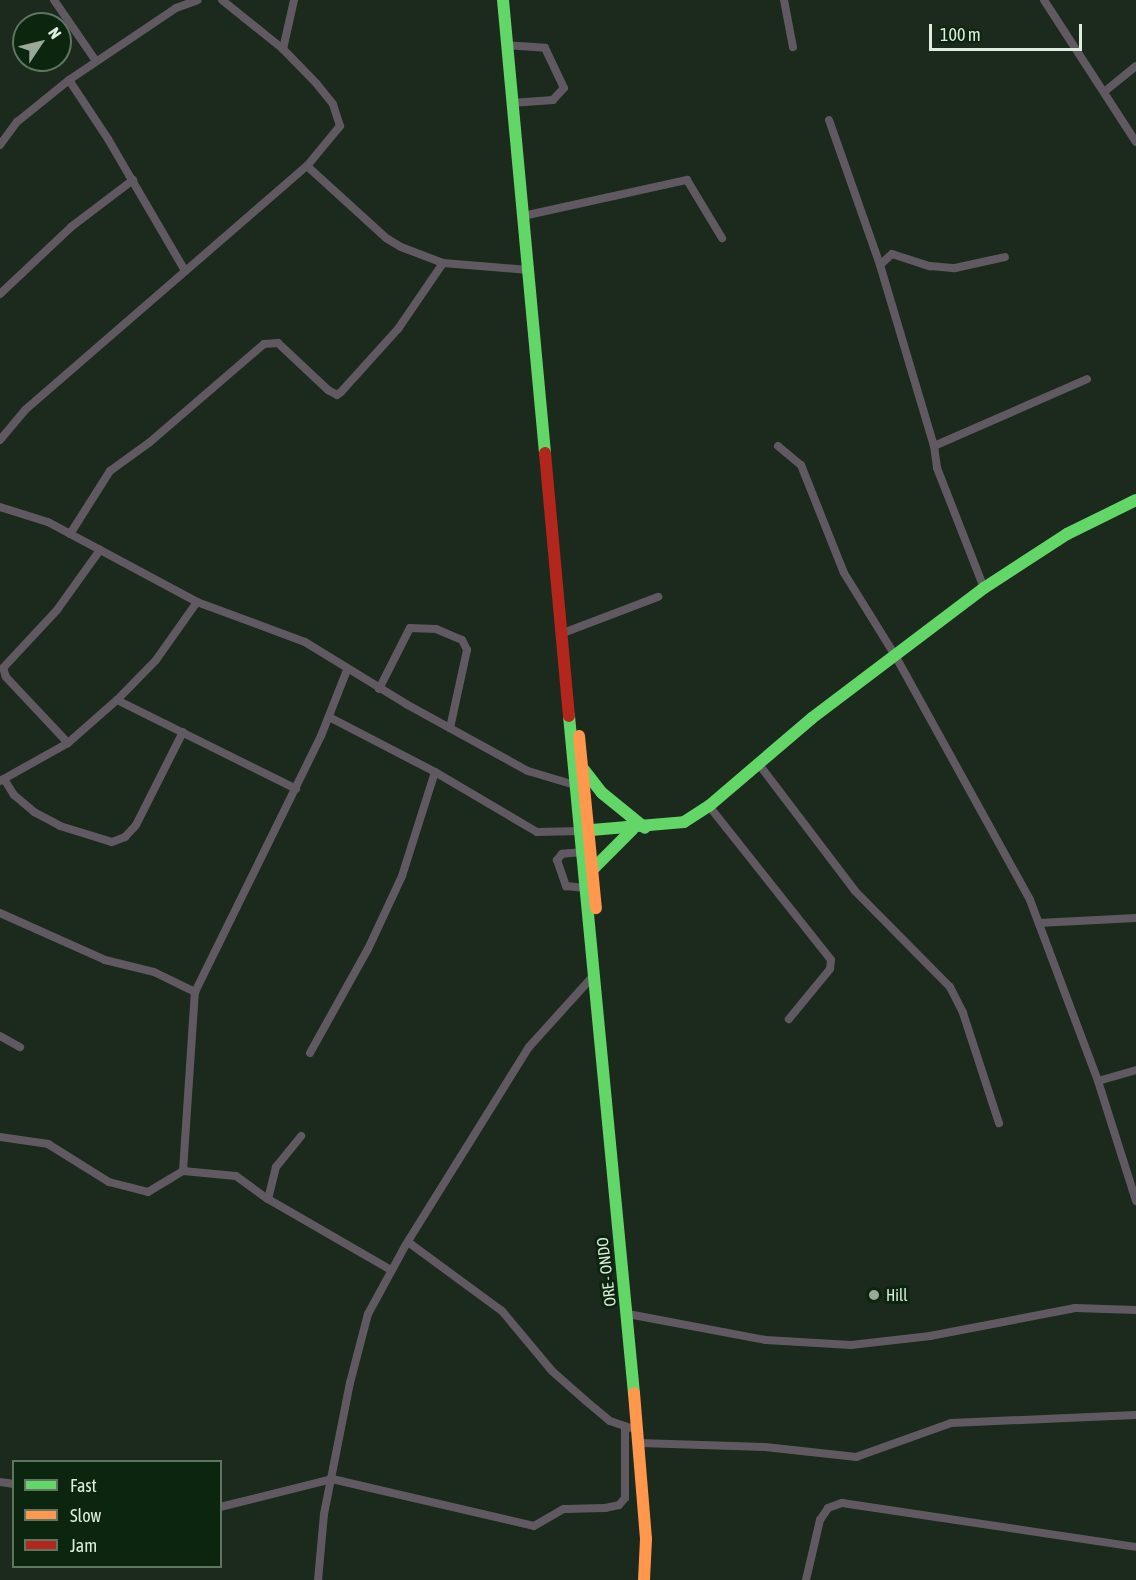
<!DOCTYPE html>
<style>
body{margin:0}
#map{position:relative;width:1136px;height:1580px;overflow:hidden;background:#1c291d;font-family:"Asap Condensed",sans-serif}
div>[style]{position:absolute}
.street>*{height:8px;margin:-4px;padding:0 4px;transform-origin:4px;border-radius:4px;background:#615961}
.fast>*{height:12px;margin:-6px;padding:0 6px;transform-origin:6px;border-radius:6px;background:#63d668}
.slow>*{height:12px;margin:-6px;padding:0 6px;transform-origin:6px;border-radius:6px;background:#ff974d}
.jam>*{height:12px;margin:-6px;padding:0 6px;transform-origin:6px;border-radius:6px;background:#b3261e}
.dots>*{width:16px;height:16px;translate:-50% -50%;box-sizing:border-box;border:3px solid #0c250e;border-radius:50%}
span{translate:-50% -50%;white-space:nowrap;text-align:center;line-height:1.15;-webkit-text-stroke:6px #0c250e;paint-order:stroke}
.street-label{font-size:16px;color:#deedde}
.poi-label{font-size:16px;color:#deedde}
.left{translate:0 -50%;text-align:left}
.legend{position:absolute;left:12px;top:1460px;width:210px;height:108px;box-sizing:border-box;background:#0c250e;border:2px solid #607561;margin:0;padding:8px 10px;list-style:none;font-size:18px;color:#deedde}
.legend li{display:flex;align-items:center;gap:12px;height:30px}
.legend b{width:30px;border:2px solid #607561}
.north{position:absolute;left:12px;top:12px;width:60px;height:60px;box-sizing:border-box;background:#0c250e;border:2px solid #607561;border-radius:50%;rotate:55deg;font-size:16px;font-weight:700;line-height:24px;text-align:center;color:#deedde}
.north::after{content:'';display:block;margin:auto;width:21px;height:27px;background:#9aa89a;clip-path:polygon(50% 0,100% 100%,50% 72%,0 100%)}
.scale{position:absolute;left:929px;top:24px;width:153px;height:27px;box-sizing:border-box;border:3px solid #deedde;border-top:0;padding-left:8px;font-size:18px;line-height:21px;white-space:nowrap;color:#deedde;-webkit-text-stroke:4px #0c250e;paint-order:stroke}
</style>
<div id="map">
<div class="street">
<div style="left:54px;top:0;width:74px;rotate:55.5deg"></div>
<div style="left:784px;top:0;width:48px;rotate:79.2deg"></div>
<div style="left:1044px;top:0;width:169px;rotate:57.1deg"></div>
<div style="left:506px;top:45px;width:39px;rotate:4deg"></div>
<div style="left:545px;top:48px;width:44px;rotate:64.6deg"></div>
<div style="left:564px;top:88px;width:16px;rotate:133deg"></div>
<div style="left:553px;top:100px;width:42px;rotate:175.9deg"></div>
<div style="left:283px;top:49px;width:50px;rotate:-77.3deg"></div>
<div style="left:69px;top:80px;width:71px;rotate:56.5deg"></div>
<div style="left:108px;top:139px;width:153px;rotate:59.7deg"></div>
<div style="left:1104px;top:92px;width:41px;rotate:-39.1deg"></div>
<div style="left:829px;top:120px;width:154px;rotate:70.6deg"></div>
<div style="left:880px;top:265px;width:189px;rotate:73.4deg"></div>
<div style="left:934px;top:446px;width:22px;rotate:82deg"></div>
<div style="left:937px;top:468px;width:129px;rotate:68.6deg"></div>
<div style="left:0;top:145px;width:29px;rotate:-54deg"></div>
<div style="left:17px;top:122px;width:67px;rotate:-38.9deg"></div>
<div style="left:69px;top:80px;width:129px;rotate:-33.9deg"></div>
<div style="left:176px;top:8px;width:23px;rotate:-20deg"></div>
<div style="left:307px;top:166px;width:107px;rotate:42.3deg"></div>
<div style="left:386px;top:238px;width:17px;rotate:31deg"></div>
<div style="left:401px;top:247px;width:45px;rotate:20.9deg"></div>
<div style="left:443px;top:263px;width:85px;rotate:4.7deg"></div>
<div style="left:523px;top:216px;width:168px;rotate:-12.4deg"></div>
<div style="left:687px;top:180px;width:68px;rotate:58.9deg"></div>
<div style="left:880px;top:265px;width:16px;rotate:-43deg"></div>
<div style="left:892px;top:254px;width:40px;rotate:18deg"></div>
<div style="left:930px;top:266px;width:25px;rotate:5deg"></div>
<div style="left:955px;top:268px;width:51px;rotate:-12.4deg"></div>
<div style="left:0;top:294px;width:98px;rotate:-43.3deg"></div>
<div style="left:71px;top:227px;width:78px;rotate:-37.2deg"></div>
<div style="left:0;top:440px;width:39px;rotate:-50deg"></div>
<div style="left:25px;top:410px;width:373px;rotate:-40.9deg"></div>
<div style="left:307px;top:166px;width:52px;rotate:-50.5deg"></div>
<div style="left:340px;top:126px;width:23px;rotate:-108deg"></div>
<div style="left:333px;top:104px;width:26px;rotate:-129deg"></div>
<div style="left:317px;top:84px;width:49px;rotate:-134.2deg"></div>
<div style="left:283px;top:49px;width:78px;rotate:-141.2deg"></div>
<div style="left:778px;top:446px;width:30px;rotate:40deg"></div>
<div style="left:801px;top:465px;width:116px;rotate:68.3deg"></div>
<div style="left:844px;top:573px;width:99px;rotate:58.2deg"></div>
<div style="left:896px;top:657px;width:277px;rotate:61.1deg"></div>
<div style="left:1030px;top:900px;width:193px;rotate:69.4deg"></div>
<div style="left:1098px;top:1081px;width:126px;rotate:72.4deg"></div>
<div style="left:934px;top:446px;width:167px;rotate:-23.6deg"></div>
<div style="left:0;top:507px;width:50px;rotate:17.4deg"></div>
<div style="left:48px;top:522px;width:169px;rotate:28.2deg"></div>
<div style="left:197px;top:602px;width:115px;rotate:20.3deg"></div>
<div style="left:305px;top:642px;width:119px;rotate:31.5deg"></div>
<div style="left:406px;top:704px;width:139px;rotate:28.8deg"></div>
<div style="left:528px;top:771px;width:49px;rotate:16.6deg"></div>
<div style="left:70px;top:534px;width:75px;rotate:-57.6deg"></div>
<div style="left:110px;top:471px;width:49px;rotate:-35.9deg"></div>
<div style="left:150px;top:442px;width:150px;rotate:-40.7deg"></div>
<div style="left:264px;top:344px;width:14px;rotate:-4deg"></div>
<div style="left:278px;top:343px;width:69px;rotate:43.2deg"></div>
<div style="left:328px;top:390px;width:10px;rotate:29deg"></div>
<div style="left:337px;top:395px;width:5px;rotate:-37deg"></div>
<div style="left:341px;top:392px;width:85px;rotate:-47.9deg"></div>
<div style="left:398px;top:329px;width:80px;rotate:-55.7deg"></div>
<div style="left:563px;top:633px;width:102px;rotate:-20.8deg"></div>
<div style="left:379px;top:689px;width:68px;rotate:-63.1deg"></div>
<div style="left:410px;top:628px;width:26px;rotate:2deg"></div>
<div style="left:436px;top:629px;width:28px;rotate:23deg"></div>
<div style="left:462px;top:640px;width:11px;rotate:63deg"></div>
<div style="left:467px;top:650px;width:80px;rotate:102.3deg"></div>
<div style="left:117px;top:700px;width:200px;rotate:26.4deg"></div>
<div style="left:329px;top:717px;width:119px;rotate:27.4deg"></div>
<div style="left:435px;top:772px;width:118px;rotate:30.5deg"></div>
<div style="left:537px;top:832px;width:43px;rotate:-1.3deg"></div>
<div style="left:68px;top:743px;width:91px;rotate:-133.2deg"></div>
<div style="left:6px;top:677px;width:9px;rotate:-108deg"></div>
<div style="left:3px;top:668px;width:79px;rotate:-47deg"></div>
<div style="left:57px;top:610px;width:74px;rotate:-54.4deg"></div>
<div style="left:758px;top:763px;width:161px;rotate:52.8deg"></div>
<div style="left:855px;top:891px;width:135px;rotate:45.3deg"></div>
<div style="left:950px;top:987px;width:29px;rotate:63deg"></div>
<div style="left:963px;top:1013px;width:116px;rotate:71.9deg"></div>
<div style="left:4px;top:779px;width:19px;rotate:58deg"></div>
<div style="left:14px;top:795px;width:26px;rotate:40deg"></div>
<div style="left:34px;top:812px;width:30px;rotate:28deg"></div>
<div style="left:60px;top:826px;width:54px;rotate:17.1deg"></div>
<div style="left:112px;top:842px;width:14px;rotate:-21deg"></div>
<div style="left:125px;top:837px;width:16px;rotate:-47deg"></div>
<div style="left:136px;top:825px;width:104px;rotate:-63.2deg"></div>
<div style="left:0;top:781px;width:78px;rotate:-29.2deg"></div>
<div style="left:68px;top:743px;width:65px;rotate:-41.3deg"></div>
<div style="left:117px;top:700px;width:56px;rotate:-45.7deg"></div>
<div style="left:156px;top:660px;width:71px;rotate:-54.7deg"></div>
<div style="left:709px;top:806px;width:196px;rotate:51.6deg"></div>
<div style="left:831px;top:960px;width:9px;rotate:96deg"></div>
<div style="left:830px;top:969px;width:65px;rotate:129.4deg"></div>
<div style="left:583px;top:852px;width:21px;rotate:175deg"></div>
<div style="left:562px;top:854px;width:8px;rotate:130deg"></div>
<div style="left:557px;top:860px;width:28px;rotate:71deg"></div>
<div style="left:566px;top:886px;width:19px;rotate:6deg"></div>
<div style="left:0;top:913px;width:115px;rotate:24.1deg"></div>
<div style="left:105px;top:960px;width:50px;rotate:13.8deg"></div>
<div style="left:154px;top:972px;width:46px;rotate:26deg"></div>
<div style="left:1039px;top:923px;width:97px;rotate:-3deg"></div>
<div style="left:0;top:1036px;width:23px;rotate:29deg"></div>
<div style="left:310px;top:1053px;width:119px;rotate:-60.9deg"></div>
<div style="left:368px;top:949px;width:81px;rotate:-65deg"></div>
<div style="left:402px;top:876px;width:109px;rotate:-72.4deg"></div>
<div style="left:1098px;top:1081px;width:40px;rotate:-16deg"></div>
<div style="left:0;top:1137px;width:49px;rotate:8.3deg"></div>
<div style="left:48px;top:1144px;width:72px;rotate:31.9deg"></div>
<div style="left:109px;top:1182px;width:40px;rotate:14.4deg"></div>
<div style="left:148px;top:1192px;width:41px;rotate:-31deg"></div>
<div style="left:183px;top:1171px;width:179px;rotate:-86.2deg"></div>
<div style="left:195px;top:992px;width:285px;rotate:-63.8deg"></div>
<div style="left:321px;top:736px;width:71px;rotate:-68.5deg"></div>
<div style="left:183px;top:1171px;width:53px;rotate:5.4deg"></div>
<div style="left:236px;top:1176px;width:39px;rotate:36deg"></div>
<div style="left:268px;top:1199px;width:142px;rotate:30deg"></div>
<div style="left:268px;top:1199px;width:33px;rotate:-76deg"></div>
<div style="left:276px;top:1167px;width:40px;rotate:-51deg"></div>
<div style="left:408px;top:1242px;width:117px;rotate:36.3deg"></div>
<div style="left:502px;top:1311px;width:78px;rotate:50.2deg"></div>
<div style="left:552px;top:1371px;width:45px;rotate:41.4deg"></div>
<div style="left:586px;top:1401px;width:31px;rotate:40deg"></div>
<div style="left:610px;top:1421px;width:21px;rotate:19deg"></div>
<div style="left:628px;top:1314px;width:140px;rotate:10.7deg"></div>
<div style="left:766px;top:1340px;width:85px;rotate:3.4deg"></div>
<div style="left:851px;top:1345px;width:80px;rotate:-6.5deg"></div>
<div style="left:930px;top:1336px;width:148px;rotate:-10.9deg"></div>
<div style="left:1075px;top:1308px;width:61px;rotate:1.9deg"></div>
<div style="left:639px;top:1443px;width:126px;rotate:1.8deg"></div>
<div style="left:765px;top:1447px;width:92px;rotate:6.3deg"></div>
<div style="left:856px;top:1457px;width:101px;rotate:-19.7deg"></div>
<div style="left:951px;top:1423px;width:185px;rotate:-2.5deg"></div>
<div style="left:0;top:1482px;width:14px;rotate:8deg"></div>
<div style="left:220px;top:1507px;width:115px;rotate:-14deg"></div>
<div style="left:332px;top:1479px;width:207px;rotate:13.1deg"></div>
<div style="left:534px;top:1526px;width:34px;rotate:-30deg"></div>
<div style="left:564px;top:1509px;width:41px;rotate:-1.4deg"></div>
<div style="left:605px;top:1508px;width:14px;rotate:-12deg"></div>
<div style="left:619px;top:1505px;width:9px;rotate:-49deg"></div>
<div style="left:625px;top:1498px;width:71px;rotate:-90deg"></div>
<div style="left:318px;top:1580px;width:66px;rotate:-84.8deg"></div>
<div style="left:324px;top:1514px;width:134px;rotate:-78.8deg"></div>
<div style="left:350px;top:1383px;width:71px;rotate:-75.4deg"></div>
<div style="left:368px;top:1314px;width:77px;rotate:-61.4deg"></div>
<div style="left:405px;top:1246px;width:234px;rotate:-58.1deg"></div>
<div style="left:529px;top:1047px;width:97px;rotate:-47.9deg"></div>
<div style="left:806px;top:1580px;width:62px;rotate:-76.9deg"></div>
<div style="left:820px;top:1520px;width:14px;rotate:-56deg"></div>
<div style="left:828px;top:1508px;width:15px;rotate:-20deg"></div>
<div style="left:842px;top:1503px;width:297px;rotate:8.5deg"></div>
</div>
<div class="fast">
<div style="left:503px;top:0;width:455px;rotate:84.7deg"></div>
<div style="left:569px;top:716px;width:680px;rotate:84.52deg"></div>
<div style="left:584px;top:770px;width:29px;rotate:52deg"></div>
<div style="left:602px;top:793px;width:55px;rotate:39.1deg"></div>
<div style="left:580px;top:831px;width:104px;rotate:-4.9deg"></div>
<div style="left:684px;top:822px;width:30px;rotate:-33deg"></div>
<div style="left:709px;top:806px;width:135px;rotate:-40.5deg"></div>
<div style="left:812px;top:718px;width:216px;rotate:-37.1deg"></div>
<div style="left:984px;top:588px;width:99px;rotate:-33deg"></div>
<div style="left:1067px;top:534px;width:77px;rotate:-26.2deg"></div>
<div style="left:594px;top:868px;width:55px;rotate:-45deg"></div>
</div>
<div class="slow">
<div style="left:579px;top:736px;width:173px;rotate:84.4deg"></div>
<div style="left:634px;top:1393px;width:146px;rotate:85.3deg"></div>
<div style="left:646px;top:1539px;width:41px;rotate:92.8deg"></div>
</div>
<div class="jam">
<div style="left:545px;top:453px;width:264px;rotate:84.8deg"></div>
</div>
<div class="dots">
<div style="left:874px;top:1295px;background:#9aa89a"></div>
</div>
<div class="street-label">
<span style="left:606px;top:1272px;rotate:-97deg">ORE - ONDO</span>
</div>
<div class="poi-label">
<span class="left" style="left:886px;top:1295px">Hill</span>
</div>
<ul class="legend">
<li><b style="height:8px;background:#63d668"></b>Fast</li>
<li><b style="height:8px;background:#ff974d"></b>Slow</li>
<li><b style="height:8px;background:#b3261e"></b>Jam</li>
</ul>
<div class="north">N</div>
<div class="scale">100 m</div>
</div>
